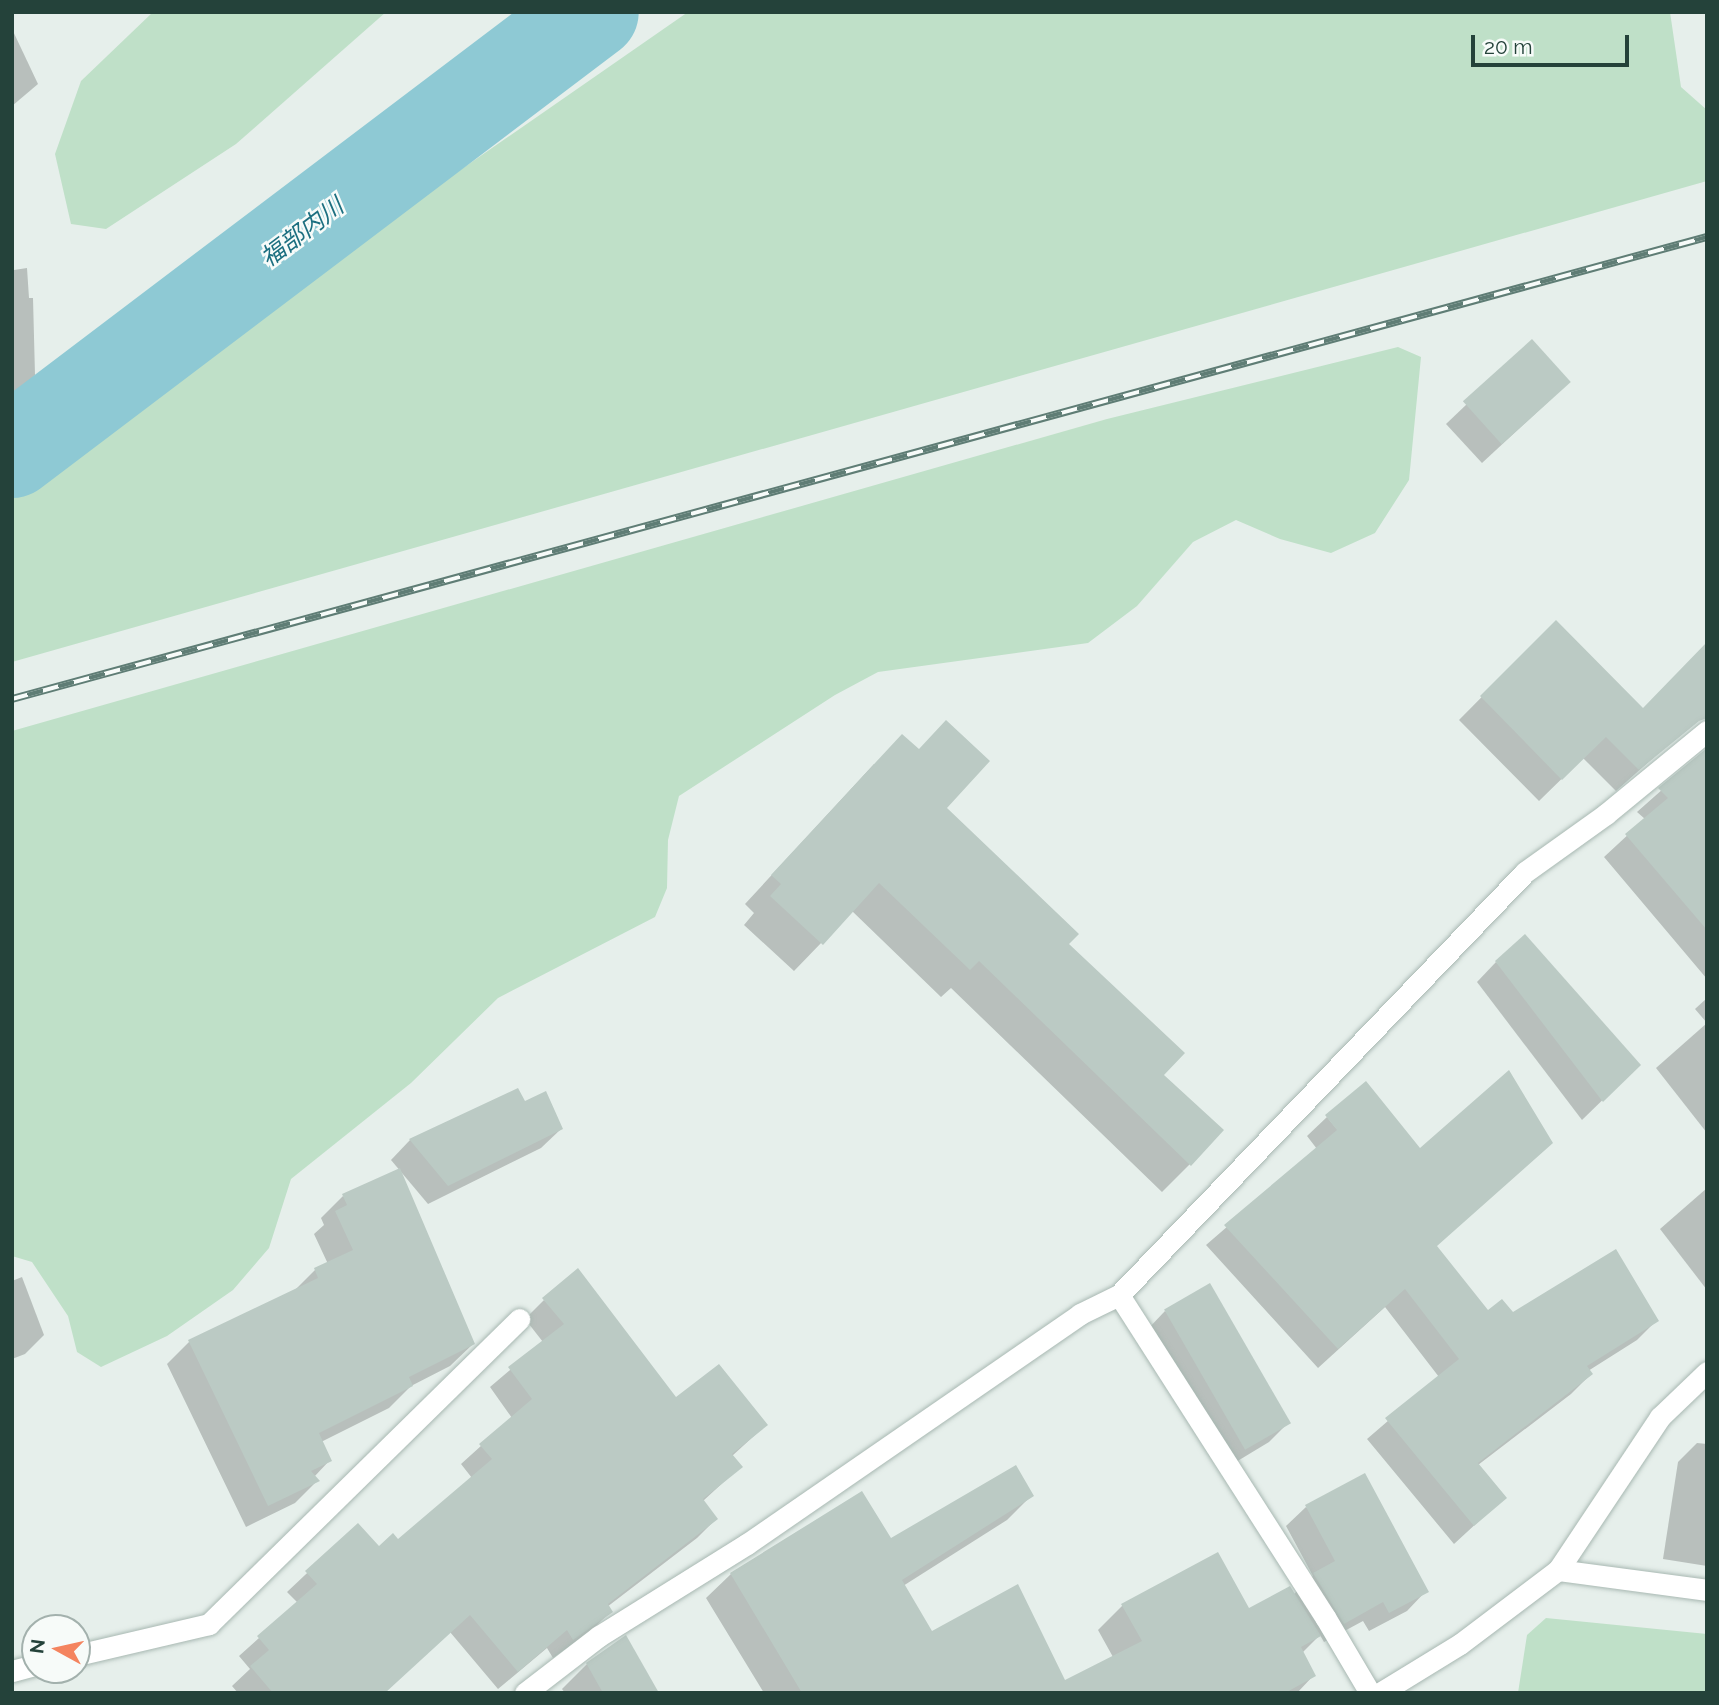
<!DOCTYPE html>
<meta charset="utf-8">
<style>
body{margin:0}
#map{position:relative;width:1719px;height:1705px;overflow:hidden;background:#e6efeb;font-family:Raleway,"Noto Sans JP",sans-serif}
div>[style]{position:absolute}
.green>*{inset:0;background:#bfe0c8}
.shadow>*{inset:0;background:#0003}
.river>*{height:94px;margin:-47px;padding:0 47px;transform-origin:47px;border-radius:47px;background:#8ec9d4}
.building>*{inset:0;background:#bbcac4;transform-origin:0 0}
.roads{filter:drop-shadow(0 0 2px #a8b8b2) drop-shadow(0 0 2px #a8b8b2)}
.lane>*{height:21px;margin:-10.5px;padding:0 10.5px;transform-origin:10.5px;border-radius:10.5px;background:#fff}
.street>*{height:21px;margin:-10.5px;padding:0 10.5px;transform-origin:10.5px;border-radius:10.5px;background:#fff}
.rail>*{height:8px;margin-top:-4px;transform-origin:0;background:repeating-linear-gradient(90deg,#f7fbf9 0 16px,#5f7d75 0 32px);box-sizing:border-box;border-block:2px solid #5f7d75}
span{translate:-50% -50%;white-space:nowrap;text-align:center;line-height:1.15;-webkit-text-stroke:5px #f7fbf9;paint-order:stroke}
.water-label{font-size:24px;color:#1c6f80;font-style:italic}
.frame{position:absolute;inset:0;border:14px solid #24423a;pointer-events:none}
.north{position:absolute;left:21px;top:1614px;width:70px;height:70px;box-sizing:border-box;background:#f7fbf9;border:2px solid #a3b1ad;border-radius:50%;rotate:278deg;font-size:19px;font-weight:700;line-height:28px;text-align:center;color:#24423a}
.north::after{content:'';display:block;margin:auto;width:24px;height:32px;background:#f4845f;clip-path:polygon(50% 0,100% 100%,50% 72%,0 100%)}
.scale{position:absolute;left:1471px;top:35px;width:158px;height:32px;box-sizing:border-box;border:4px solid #24423a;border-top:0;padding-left:9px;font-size:21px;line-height:24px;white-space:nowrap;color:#24423a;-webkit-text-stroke:5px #f7fbf9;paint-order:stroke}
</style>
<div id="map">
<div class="green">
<div style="clip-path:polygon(153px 12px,386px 12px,236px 144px,106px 229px,71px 224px,55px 154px,81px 81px)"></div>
<div style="clip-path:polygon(688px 12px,1670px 12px,1681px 87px,1707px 110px,1707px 181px,12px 662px,12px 481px)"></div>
<div style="clip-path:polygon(1398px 347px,1421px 357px,1409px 480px,1375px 533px,1331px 553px,1280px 539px,1236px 520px,1193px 542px,1137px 606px,1088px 643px,878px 672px,835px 695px,679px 796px,668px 840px,667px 888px,655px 917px,498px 998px,411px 1083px,291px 1179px,269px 1248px,233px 1290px,167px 1336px,101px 1367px,77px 1352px,68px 1316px,32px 1262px,12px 1256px,12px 731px,1107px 419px)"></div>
<div style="clip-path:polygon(1546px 1618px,1707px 1634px,1707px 1693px,1518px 1693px,1527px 1635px)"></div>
</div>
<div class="shadow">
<div style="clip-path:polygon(12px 29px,38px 84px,12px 106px)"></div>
<div style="clip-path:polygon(12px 253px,14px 270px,27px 268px,29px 298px,33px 298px,35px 375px,19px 391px,19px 400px,12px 407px)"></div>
<div style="clip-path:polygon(1532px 342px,1549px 401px,1482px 463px,1446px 424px)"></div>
<div style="clip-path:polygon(1556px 622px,1643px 710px,1680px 734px,1616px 791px,1583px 758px,1539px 801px,1459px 720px)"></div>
<div style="clip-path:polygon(1699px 757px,1707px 765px,1707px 979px,1604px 857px,1645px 819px,1637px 812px)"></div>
<div style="clip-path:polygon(874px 764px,945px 808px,1067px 944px,1162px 1076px,1190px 1164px,1162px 1192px,951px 988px,941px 997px,852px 911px,794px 971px,744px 925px,754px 913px,745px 904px)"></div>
<div style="clip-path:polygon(1496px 962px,1619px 1084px,1582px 1120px,1477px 982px)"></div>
<div style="clip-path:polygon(1707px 998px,1707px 1023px,1695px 1009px)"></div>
<div style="clip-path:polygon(1707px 1023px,1707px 1133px,1656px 1068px)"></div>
<div style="clip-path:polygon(524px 1104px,561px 1129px,541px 1148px,428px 1204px,391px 1160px,410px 1140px)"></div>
<div style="clip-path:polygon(1327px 1117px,1488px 1313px,1657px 1320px,1637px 1340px,1588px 1371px,1591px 1374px,1571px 1394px,1478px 1465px,1505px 1497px,1454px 1544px,1367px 1439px,1439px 1377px,1385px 1307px,1318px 1368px,1206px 1245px,1317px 1149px,1307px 1136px)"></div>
<div style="clip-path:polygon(1707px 1188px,1707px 1290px,1660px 1229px)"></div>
<div style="clip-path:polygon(343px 1196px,473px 1344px,450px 1366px,411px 1386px,389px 1408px,321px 1442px,330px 1460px,314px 1477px,317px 1481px,295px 1503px,246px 1527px,167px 1364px,189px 1342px,294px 1291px,315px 1270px,328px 1264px,314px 1234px,324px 1225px,321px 1218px)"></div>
<div style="clip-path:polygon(22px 1277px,44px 1335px,25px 1354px,12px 1359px,12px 1281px)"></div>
<div style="clip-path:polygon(544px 1300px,676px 1400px,766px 1425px,732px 1456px,740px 1467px,703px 1501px,716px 1519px,697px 1538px,607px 1607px,610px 1612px,591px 1631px,553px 1658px,547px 1648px,498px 1689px,450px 1632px,382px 1693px,238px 1693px,232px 1686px,250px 1669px,239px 1656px,298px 1603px,287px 1592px,358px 1525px,379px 1549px,398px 1541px,472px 1478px,461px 1464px,512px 1418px,490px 1387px,543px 1342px,525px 1319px)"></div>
<div style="clip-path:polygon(1165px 1311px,1289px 1422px,1269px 1442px,1226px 1468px,1146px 1331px)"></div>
<div style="clip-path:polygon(1697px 1443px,1707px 1444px,1707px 1566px,1663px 1559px,1678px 1462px)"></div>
<div style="clip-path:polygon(1032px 1495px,1007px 1520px,903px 1586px,932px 1634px,1065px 1682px,1113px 1657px,1098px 1630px,1123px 1605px,1248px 1611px,1293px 1595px,1313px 1576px,1286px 1526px,1306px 1507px,1426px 1591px,1407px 1611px,1369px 1631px,1363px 1621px,1324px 1642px,1320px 1635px,1302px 1653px,1314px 1675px,1297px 1693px,764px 1693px,706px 1598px,731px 1574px,890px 1540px)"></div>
<div style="clip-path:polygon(587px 1664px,657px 1693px,565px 1693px,562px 1689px)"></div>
</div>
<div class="river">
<div style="left:12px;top:451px;width:727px;rotate:-37.12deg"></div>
</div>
<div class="building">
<div style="left:1532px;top:339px;width:58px;height:93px;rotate:48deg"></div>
<div style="clip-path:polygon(1556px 620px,1643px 708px,1707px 642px,1707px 718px,1699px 721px,1639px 770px,1606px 737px,1562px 780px,1480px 696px)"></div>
<div style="clip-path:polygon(946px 720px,990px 761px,947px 808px,1079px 934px,1069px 944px,1185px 1053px,1164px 1075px,1224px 1130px,1191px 1166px,979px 961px,970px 970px,879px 883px,823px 945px,770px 896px,781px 884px,771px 875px,902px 734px,919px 749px)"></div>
<div style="clip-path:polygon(1707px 748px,1707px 930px,1625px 834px,1668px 798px,1658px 788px)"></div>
<div style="clip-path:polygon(1525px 934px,1641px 1065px,1603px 1102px,1495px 961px)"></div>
<div style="clip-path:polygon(1509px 1070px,1553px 1143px,1437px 1246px,1488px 1310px,1502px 1299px,1513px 1312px,1616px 1249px,1659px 1321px,1587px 1366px,1593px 1374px,1478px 1463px,1507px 1498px,1474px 1526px,1385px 1418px,1459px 1359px,1405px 1289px,1338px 1349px,1224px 1225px,1337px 1130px,1325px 1115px,1366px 1081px,1420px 1148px)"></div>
<div style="clip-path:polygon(518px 1088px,525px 1101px,546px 1091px,563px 1129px,448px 1186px,409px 1139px)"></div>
<div style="clip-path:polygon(400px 1168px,475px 1344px,409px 1377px,413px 1386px,319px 1433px,332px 1461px,311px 1471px,320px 1481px,268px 1506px,188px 1340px,318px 1278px,314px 1268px,353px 1250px,335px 1211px,347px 1205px,342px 1194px)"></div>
<div style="clip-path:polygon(578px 1268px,676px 1397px,719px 1364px,768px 1425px,732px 1454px,743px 1467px,703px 1499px,718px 1519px,608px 1604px,613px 1612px,573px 1640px,567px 1630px,518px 1672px,470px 1615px,385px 1693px,273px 1693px,250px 1666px,269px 1650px,257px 1636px,317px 1584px,305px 1571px,358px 1523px,379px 1546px,393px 1533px,398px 1539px,492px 1459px,479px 1444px,532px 1399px,508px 1367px,564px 1324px,542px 1298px)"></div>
<div style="left:1210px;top:1283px;width:162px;height:53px;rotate:60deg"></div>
<div style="clip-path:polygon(1016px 1465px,1034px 1496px,902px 1580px,932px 1631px,1018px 1584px,1065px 1680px,1142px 1641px,1121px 1604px,1218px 1552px,1249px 1608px,1290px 1586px,1321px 1636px,1301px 1647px,1316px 1676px,1285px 1693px,802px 1693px,730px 1573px,862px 1491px,891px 1538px)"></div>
<div style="clip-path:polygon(1365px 1473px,1429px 1592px,1389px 1613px,1383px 1602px,1344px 1624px,1313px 1573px,1335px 1561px,1305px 1505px)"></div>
<div style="clip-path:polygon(626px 1635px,659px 1693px,603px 1693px,586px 1663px)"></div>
</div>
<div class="roads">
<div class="lane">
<div style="left:525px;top:1693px;width:93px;rotate:-37.6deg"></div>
<div style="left:599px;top:1636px;width:174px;rotate:-31.9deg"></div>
<div style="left:747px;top:1544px;width:405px;rotate:-34.6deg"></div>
<div style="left:1080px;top:1314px;width:43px;rotate:-26deg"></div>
</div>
<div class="street">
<div style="left:1558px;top:1570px;width:150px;rotate:7.6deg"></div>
<div style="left:77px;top:1655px;width:136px;rotate:-13.2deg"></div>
<div style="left:209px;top:1624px;width:435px;rotate:-44.5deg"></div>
<div style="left:12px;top:1671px;width:24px;rotate:-15deg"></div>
<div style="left:1370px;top:1693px;width:88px;rotate:-120.6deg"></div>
<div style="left:1325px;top:1617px;width:382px;rotate:-122.6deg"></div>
<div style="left:1119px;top:1295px;width:586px;rotate:-46.17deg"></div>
<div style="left:1525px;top:872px;width:100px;rotate:-35.6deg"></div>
<div style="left:1606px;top:814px;width:131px;rotate:-39.4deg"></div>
<div style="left:1380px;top:1693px;width:94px;rotate:-31.5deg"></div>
<div style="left:1460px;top:1644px;width:123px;rotate:-37.1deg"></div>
<div style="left:1558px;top:1570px;width:184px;rotate:-56.3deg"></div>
<div style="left:1660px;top:1417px;width:65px;rotate:-43.8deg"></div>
</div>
</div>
<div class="rail">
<div style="left:12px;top:699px;width:1757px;rotate:-15.25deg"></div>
</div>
<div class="water-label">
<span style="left:302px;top:232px;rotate:-37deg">福部内川</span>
</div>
<div class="frame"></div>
<div class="north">N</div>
<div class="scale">20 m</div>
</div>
